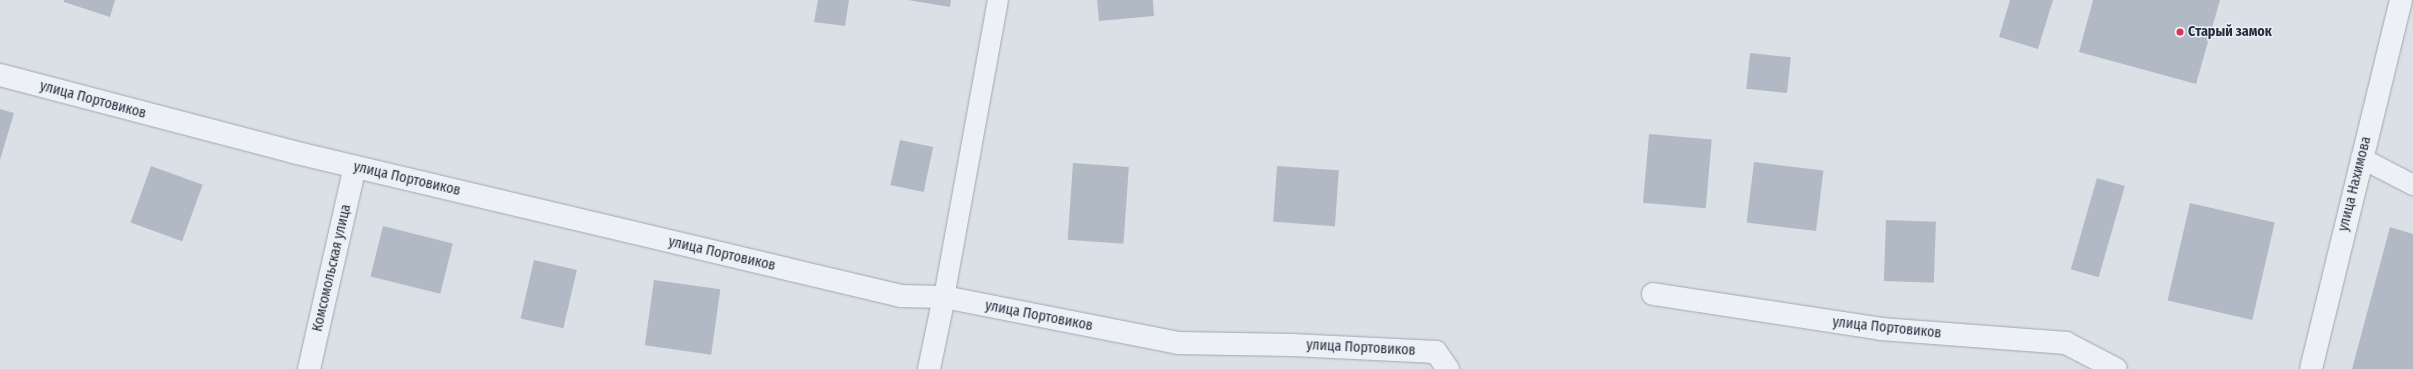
<!DOCTYPE html>
<meta charset="utf-8">
<style>
body{margin:0}
#map{position:relative;width:2413px;height:369px;overflow:hidden;background:#dbe0e7;font-family:"Fira Sans Condensed",sans-serif}
div>[style]{position:absolute}
.building>*{inset:0;background:#b1bac4;transform-origin:0 0}
.roads{filter:drop-shadow(0 0 1px #a0a7b1) drop-shadow(0 0 1px #a0a7b1)}
.service>*{height:20px;margin:-10px;padding:0 10px;transform-origin:10px;border-radius:10px;background:#edf1f5}
.minor>*{height:22px;margin:-11px;padding:0 11px;transform-origin:11px;border-radius:11px;background:#edf1f5}
.dots>*{width:11px;height:11px;translate:-50% -50%;box-sizing:border-box;border:2px solid #eaeff4;border-radius:50%}
span{translate:-50% -50%;white-space:nowrap;text-align:center;line-height:1.15;-webkit-text-stroke:3px #eaeff4;paint-order:stroke}
.poi-label{font-size:14px;color:#242f3e;font-weight:700}
.left{translate:0 -50%;text-align:left}
.street-label{font-size:14px;color:#242f3e}
</style>
<div id="map">
<div class="building">
<div style="clip-path:polygon(64px 0,115px 0,110px 17px,64px 2px)"></div>
<div style="clip-path:polygon(818px 0,849px 0,845px 26px,814px 22px)"></div>
<div style="clip-path:polygon(908px 0,951px 0,950px 7px)"></div>
<div style="clip-path:polygon(1097px 0,1153px 0,1154px 16px,1099px 21px)"></div>
<div style="clip-path:polygon(2010px 0,2053px 0,2038px 49px,1999px 37px)"></div>
<div style="clip-path:polygon(2093px 0,2220px 0,2196px 84px,2079px 52px)"></div>
<div style="left:1750px;top:53px;width:41px;height:36px;rotate:6deg"></div>
<div style="clip-path:polygon(0 109px,14px 113px,0 160px)"></div>
<div style="left:1649px;top:134px;width:63px;height:69px;rotate:5deg"></div>
<div style="left:900px;top:140px;width:34px;height:46px;rotate:12deg"></div>
<div style="left:1754px;top:162px;width:70px;height:61px;rotate:7deg"></div>
<div style="left:1073px;top:163px;width:56px;height:77px;rotate:4deg"></div>
<div style="left:151px;top:166px;width:55px;height:60px;rotate:20deg"></div>
<div style="left:1277px;top:166px;width:62px;height:56px;rotate:4deg"></div>
<div style="left:2097px;top:178px;width:29px;height:95px;rotate:16deg"></div>
<div style="left:2190px;top:203px;width:87px;height:100px;rotate:13deg"></div>
<div style="left:1886px;top:220px;width:50px;height:61px;rotate:2deg"></div>
<div style="left:383px;top:226px;width:72px;height:52px;rotate:14deg"></div>
<div style="clip-path:polygon(2390px 227px,2413px 234px,2413px 369px,2352px 369px)"></div>
<div style="left:534px;top:260px;width:44px;height:60px;rotate:13deg"></div>
<div style="left:654px;top:280px;width:67px;height:66px;rotate:8deg"></div>
</div>
<div class="roads">
<div class="service">
<div style="left:2361px;top:158px;width:59px;rotate:27.4deg"></div>
<div style="left:944px;top:297px;width:302px;rotate:-79.7deg"></div>
</div>
<div class="minor">
<div style="left:0;top:75px;width:303px;rotate:14.7deg"></div>
<div style="left:293px;top:152px;width:625px;rotate:13.32deg"></div>
<div style="left:901px;top:296px;width:43px;rotate:1.3deg"></div>
<div style="left:944px;top:297px;width:239px;rotate:11.1deg"></div>
<div style="left:1179px;top:343px;width:113px;rotate:1deg"></div>
<div style="left:1292px;top:345px;width:144px;rotate:2.8deg"></div>
<div style="left:1436px;top:352px;width:21px;rotate:55deg"></div>
<div style="left:1653px;top:294px;width:231px;rotate:8.7deg"></div>
<div style="left:1881px;top:329px;width:186px;rotate:4.3deg"></div>
<div style="left:2066px;top:343px;width:56px;rotate:27.5deg"></div>
<div style="left:309px;top:369px;width:207px;rotate:-77.2deg"></div>
<div style="left:929px;top:369px;width:74px;rotate:-78.2deg"></div>
<div style="left:2311px;top:369px;width:380px;rotate:-76.3deg"></div>
</div>
</div>
<div class="dots">
<div style="left:2180px;top:32px;background:#d93359"></div>
</div>
<div class="poi-label">
<span class="left" style="left:2188px;top:32px">Cтарый замок</span>
</div>
<div class="street-label">
<span style="left:93px;top:100px;rotate:15deg">улица Портовиков</span>
<span style="left:407px;top:179px;rotate:13deg">улица Портовиков</span>
<span style="left:2355px;top:184px;rotate:-76deg">улица Нахимова</span>
<span style="left:722px;top:254px;rotate:13deg">улица Портовиков</span>
<span style="left:332px;top:268px;rotate:-77deg">Комсомольская улица</span>
<span style="left:1039px;top:316px;rotate:11deg">улица Портовиков</span>
<span style="left:1887px;top:328px;rotate:6deg">улица Портовиков</span>
<span style="left:1361px;top:348px;rotate:3deg">улица Портовиков</span>
</div>
</div>
